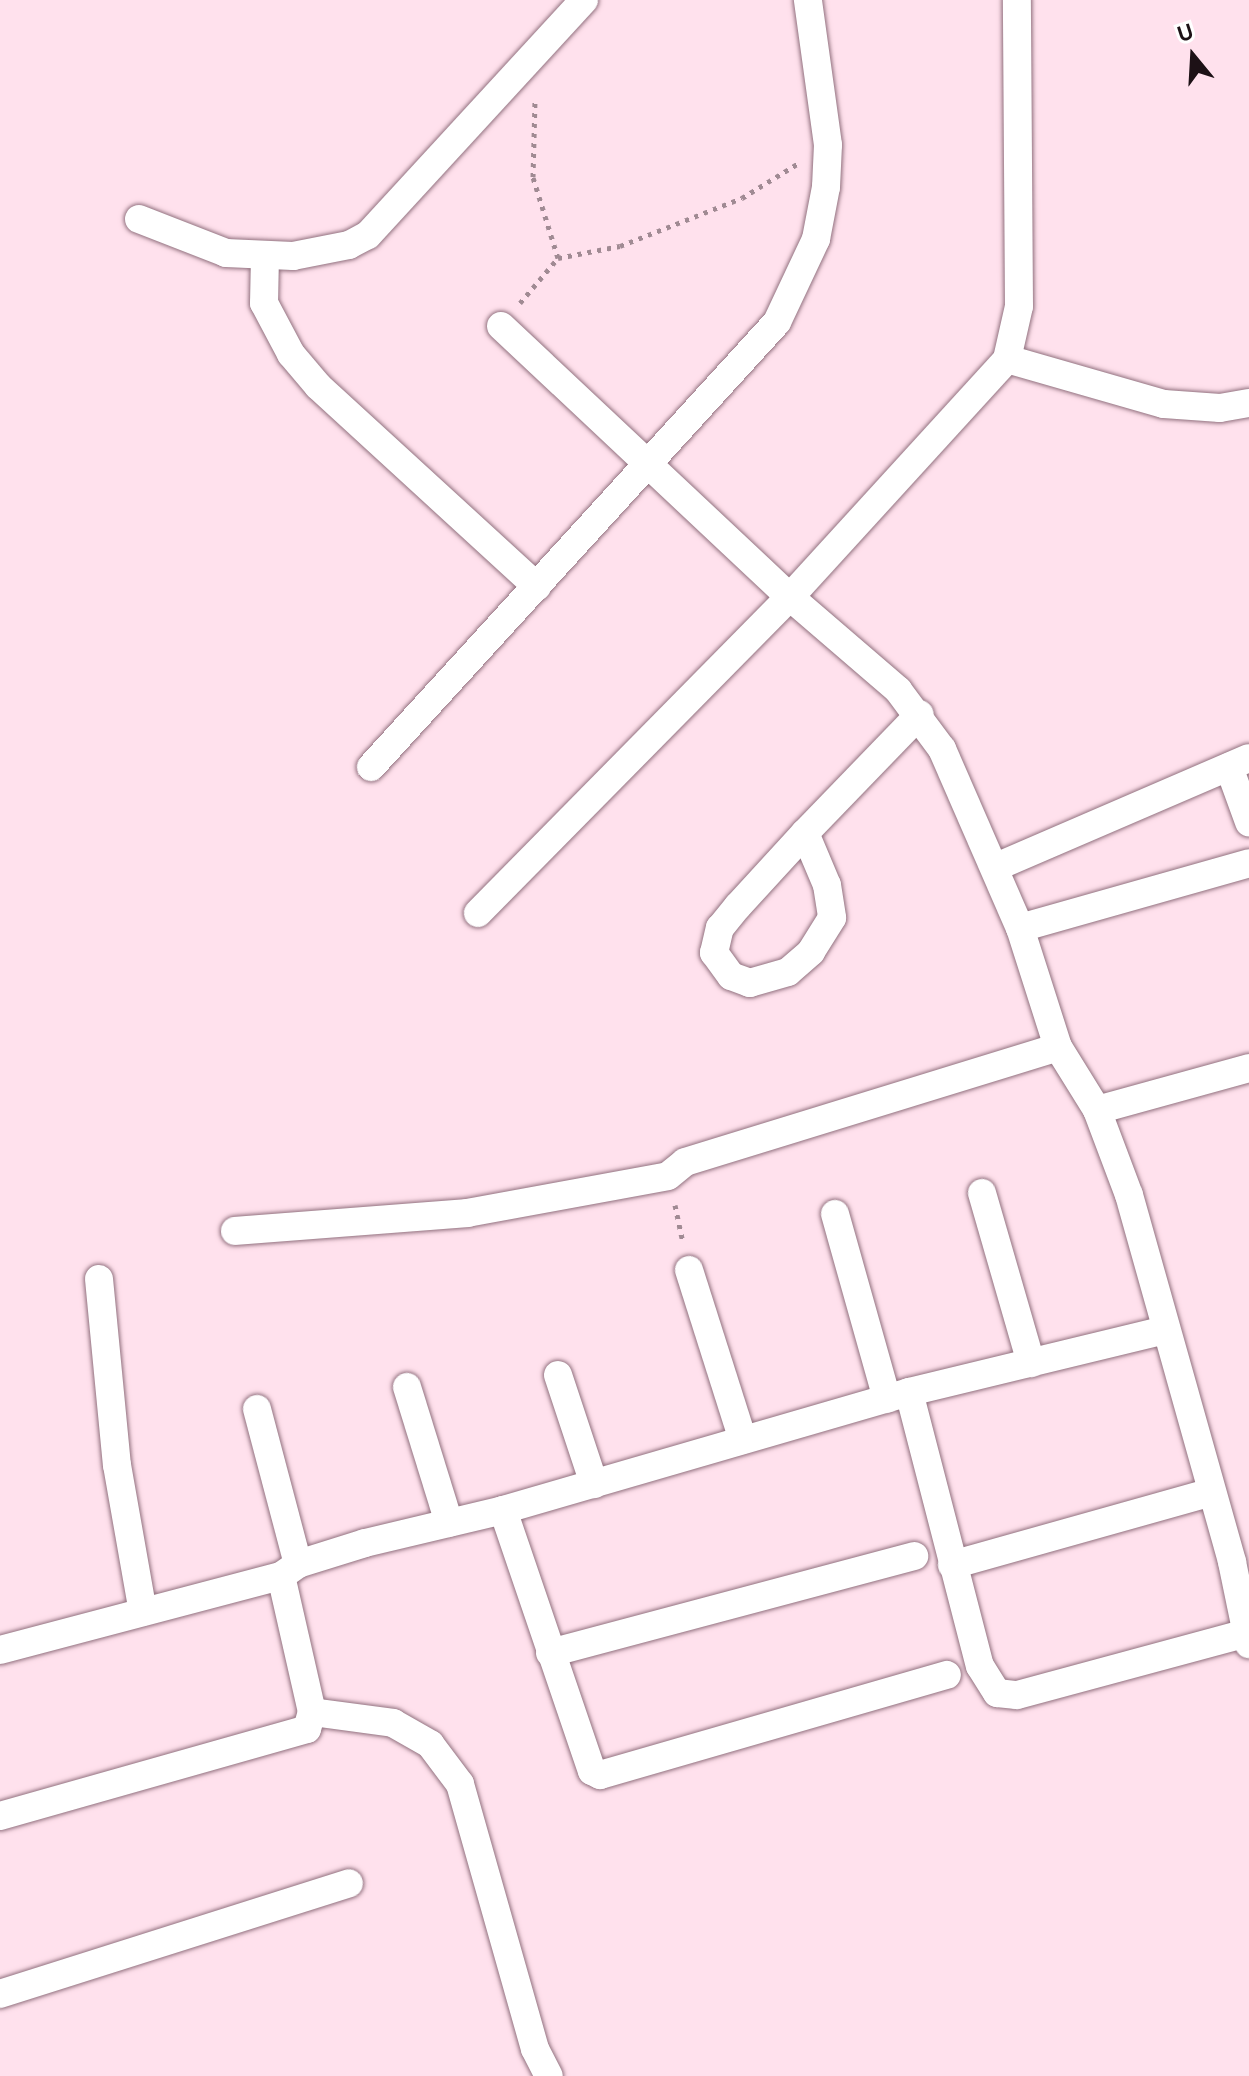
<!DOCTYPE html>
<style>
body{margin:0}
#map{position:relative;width:1249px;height:2076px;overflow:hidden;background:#ffe1ed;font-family:"DM Sans",sans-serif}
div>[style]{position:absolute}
.path>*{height:5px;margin-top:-2.5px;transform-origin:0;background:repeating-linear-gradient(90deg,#a08a93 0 4px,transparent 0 10px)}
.roads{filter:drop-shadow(0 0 2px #92717f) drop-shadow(0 0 2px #92717f)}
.street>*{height:28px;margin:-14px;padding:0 14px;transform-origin:14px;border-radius:14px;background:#fff}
span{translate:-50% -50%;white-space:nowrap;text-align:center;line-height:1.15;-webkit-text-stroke:6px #fff;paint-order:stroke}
.north{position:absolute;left:1153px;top:16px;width:80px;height:80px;-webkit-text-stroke:6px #fff;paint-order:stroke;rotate:342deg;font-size:22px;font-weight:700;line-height:32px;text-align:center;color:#1d1116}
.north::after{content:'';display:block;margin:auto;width:28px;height:36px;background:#1d1116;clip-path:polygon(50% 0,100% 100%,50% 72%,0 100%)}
</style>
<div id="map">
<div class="path">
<div style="left:558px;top:258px;width:63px;rotate:-11deg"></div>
<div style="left:620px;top:246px;width:131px;rotate:-21.5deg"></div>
<div style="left:742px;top:198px;width:65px;rotate:-31.7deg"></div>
<div style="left:520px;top:303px;width:59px;rotate:-49.8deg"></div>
<div style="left:558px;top:258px;width:85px;rotate:-107.2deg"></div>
<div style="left:533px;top:177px;width:78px;rotate:-88.5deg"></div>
<div style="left:675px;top:1205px;width:38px;rotate:78deg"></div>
</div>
<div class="roads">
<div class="street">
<div style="left:139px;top:219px;width:93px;rotate:21.3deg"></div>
<div style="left:226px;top:253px;width:67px;rotate:2.6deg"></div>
<div style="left:293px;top:256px;width:57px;rotate:-11.1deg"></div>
<div style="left:349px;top:245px;width:21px;rotate:-28deg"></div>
<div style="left:368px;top:235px;width:319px;rotate:-47.4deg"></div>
<div style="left:265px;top:256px;width:47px;rotate:91.2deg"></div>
<div style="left:264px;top:303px;width:58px;rotate:62.1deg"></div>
<div style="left:291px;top:354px;width:42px;rotate:49.8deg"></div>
<div style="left:318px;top:386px;width:297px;rotate:42.5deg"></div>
<div style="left:501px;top:326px;width:396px;rotate:43.2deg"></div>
<div style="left:790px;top:597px;width:143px;rotate:40.7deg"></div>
<div style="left:898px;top:690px;width:74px;rotate:53.3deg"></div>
<div style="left:942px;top:749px;width:195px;rotate:66.5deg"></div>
<div style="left:1020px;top:928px;width:125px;rotate:72.3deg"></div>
<div style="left:1058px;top:1047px;width:74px;rotate:58.2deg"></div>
<div style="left:1097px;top:1110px;width:91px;rotate:69.4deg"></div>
<div style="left:1129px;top:1195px;width:381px;rotate:74.3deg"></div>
<div style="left:1232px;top:1562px;width:84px;rotate:78.3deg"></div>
<div style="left:1007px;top:359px;width:163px;rotate:16deg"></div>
<div style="left:1164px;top:404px;width:56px;rotate:4.1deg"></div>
<div style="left:1220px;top:408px;width:29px;rotate:-10deg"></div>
<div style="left:371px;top:767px;width:602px;rotate:-47.62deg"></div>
<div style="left:777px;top:322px;width:92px;rotate:-64.8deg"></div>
<div style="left:816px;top:239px;width:53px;rotate:-79.1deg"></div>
<div style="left:826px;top:187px;width:42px;rotate:-87.3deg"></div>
<div style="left:828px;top:145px;width:146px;rotate:-97.9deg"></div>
<div style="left:1229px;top:767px;width:59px;rotate:70deg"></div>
<div style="left:805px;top:833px;width:56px;rotate:67.1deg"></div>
<div style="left:827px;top:885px;width:33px;rotate:81deg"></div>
<div style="left:832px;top:918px;width:40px;rotate:122deg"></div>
<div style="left:811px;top:952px;width:30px;rotate:139deg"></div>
<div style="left:788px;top:972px;width:40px;rotate:164deg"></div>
<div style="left:750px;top:983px;width:20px;rotate:-160deg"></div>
<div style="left:731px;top:976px;width:29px;rotate:-126deg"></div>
<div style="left:714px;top:953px;width:26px;rotate:-77deg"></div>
<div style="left:720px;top:928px;width:28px;rotate:-51deg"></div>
<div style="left:738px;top:906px;width:99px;rotate:-47.5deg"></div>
<div style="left:805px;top:833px;width:165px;rotate:-46deg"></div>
<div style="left:996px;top:867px;width:275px;rotate:-23.3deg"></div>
<div style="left:478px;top:913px;width:444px;rotate:-45.4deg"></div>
<div style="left:790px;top:597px;width:322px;rotate:-47.6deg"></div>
<div style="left:1007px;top:359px;width:54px;rotate:-77.2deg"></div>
<div style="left:1019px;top:306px;width:306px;rotate:-90.4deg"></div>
<div style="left:1020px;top:928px;width:238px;rotate:-15.8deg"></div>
<div style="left:1097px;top:1110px;width:158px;rotate:-15.4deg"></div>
<div style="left:982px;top:1193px;width:177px;rotate:73.9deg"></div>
<div style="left:835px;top:1214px;width:192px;rotate:74.3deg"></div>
<div style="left:235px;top:1231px;width:233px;rotate:-4.4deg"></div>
<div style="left:467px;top:1213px;width:204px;rotate:-10.4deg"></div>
<div style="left:668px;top:1176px;width:22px;rotate:-39deg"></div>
<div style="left:685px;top:1162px;width:390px;rotate:-17.1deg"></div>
<div style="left:689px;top:1270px;width:178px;rotate:72.4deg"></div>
<div style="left:99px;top:1279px;width:187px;rotate:84.5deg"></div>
<div style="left:117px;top:1465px;width:149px;rotate:80deg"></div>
<div style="left:558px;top:1375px;width:115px;rotate:71.7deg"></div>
<div style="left:407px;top:1387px;width:142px;rotate:72.8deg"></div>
<div style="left:909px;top:1392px;width:283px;rotate:75.5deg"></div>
<div style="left:980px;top:1666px;width:32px;rotate:58deg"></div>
<div style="left:997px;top:1693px;width:20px;rotate:6deg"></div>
<div style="left:1017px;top:1695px;width:237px;rotate:-15.1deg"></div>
<div style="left:257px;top:1409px;width:160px;rotate:75.2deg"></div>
<div style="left:503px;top:1510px;width:276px;rotate:71.2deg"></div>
<div style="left:592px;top:1771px;width:9px;rotate:27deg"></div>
<div style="left:600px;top:1775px;width:361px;rotate:-16.1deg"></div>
<div style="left:952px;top:1565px;width:267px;rotate:-15.7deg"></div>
<div style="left:0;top:1650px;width:291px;rotate:-14.8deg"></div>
<div style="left:281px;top:1576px;width:21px;rotate:-35deg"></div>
<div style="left:298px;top:1564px;width:70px;rotate:-17.4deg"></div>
<div style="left:365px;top:1543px;width:142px;rotate:-13.4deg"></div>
<div style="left:503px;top:1510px;width:423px;rotate:-16.2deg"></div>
<div style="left:909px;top:1392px;width:264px;rotate:-13.6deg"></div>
<div style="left:550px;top:1653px;width:377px;rotate:-14.9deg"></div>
<div style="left:312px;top:1712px;width:82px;rotate:7.7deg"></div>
<div style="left:393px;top:1723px;width:43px;rotate:29.6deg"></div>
<div style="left:430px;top:1744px;width:50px;rotate:53.1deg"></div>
<div style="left:460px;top:1784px;width:275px;rotate:74.2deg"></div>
<div style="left:535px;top:2049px;width:30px;rotate:63deg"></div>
<div style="left:0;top:1816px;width:319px;rotate:-15.8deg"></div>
<div style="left:307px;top:1729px;width:18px;rotate:-74deg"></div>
<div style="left:312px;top:1712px;width:139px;rotate:-102.8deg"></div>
<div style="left:0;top:1994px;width:366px;rotate:-17.6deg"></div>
</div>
</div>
<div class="north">U</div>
</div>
